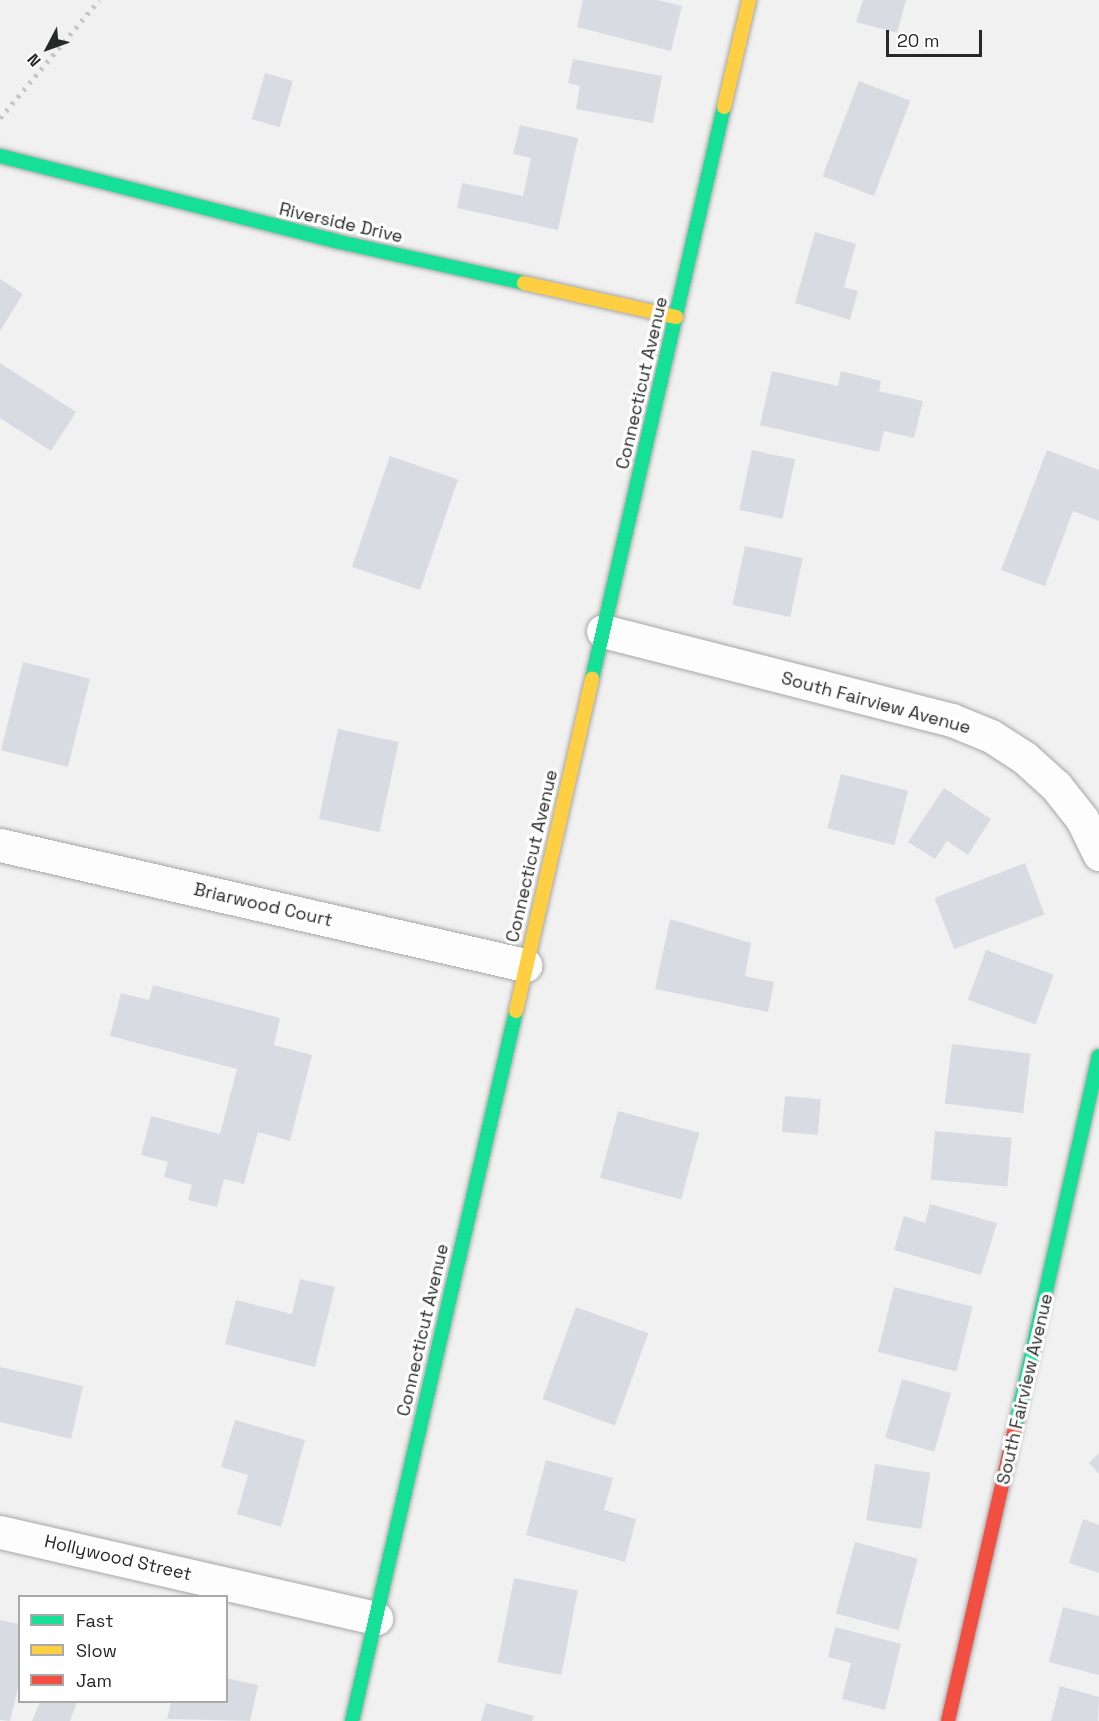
<!DOCTYPE html>
<style>
body{margin:0}
#map{position:relative;width:1099px;height:1721px;overflow:hidden;background:#f1f1f2;font-family:"Space Grotesk",sans-serif}
div>[style]{position:absolute}
.building>*{inset:0;background:#d8dce2;transform-origin:0 0}
.roads{filter:drop-shadow(0 0 2px #a6a6a7) drop-shadow(0 0 2px #a6a6a7)}
.street>*{height:33px;margin:-16.5px;padding:0 16.5px;transform-origin:16.5px;border-radius:16.5px;background:#fdfdfd}
.fast>*{height:14px;margin:-7px;padding:0 7px;transform-origin:7px;border-radius:7px;background:#16e098}
.slow>*{height:14px;margin:-7px;padding:0 7px;transform-origin:7px;border-radius:7px;background:#ffcf43}
.jam>*{height:14px;margin:-7px;padding:0 7px;transform-origin:7px;border-radius:7px;background:#f24e42}
.rail>*{height:4.5px;margin-top:-2.25px;transform-origin:0;background:repeating-linear-gradient(90deg,#c6c7c8 0 3px,transparent 0 9px)}
span{translate:-50% -50%;white-space:nowrap;text-align:center;line-height:1.15;-webkit-text-stroke:6px #fff;paint-order:stroke}
.street-label{font-size:18px;color:#272828}
.legend{position:absolute;left:18px;top:1595px;width:210px;height:108px;box-sizing:border-box;background:#fff;border:2px solid #a9a9a9;margin:0;padding:8px 10px;list-style:none;font-size:18px;color:#272828}
.legend li{display:flex;align-items:center;gap:12px;height:30px}
.legend b{width:30px;border:2px solid #a9a9a9}
.north{position:absolute;left:18px;top:18px;width:60px;height:60px;-webkit-text-stroke:4px #fff;paint-order:stroke;rotate:229deg;font-size:16px;font-weight:700;line-height:24px;text-align:center;color:#272828}
.north::after{content:'';display:block;margin:auto;width:21px;height:27px;background:#272828;clip-path:polygon(50% 0,100% 100%,50% 72%,0 100%)}
.scale{position:absolute;left:886px;top:30px;width:96px;height:27px;box-sizing:border-box;border:3px solid #272828;border-top:0;padding-left:8px;font-size:18px;line-height:21px;white-space:nowrap;color:#272828;-webkit-text-stroke:4px #fff;paint-order:stroke}
</style>
<div id="map">
<div class="building">
<div style="clip-path:polygon(583px 0,657px 0,682px 6px,671px 51px,577px 27px)"></div>
<div style="clip-path:polygon(863px 0,906px 0,897px 33px,856px 22px)"></div>
<div style="clip-path:polygon(573px 59px,662px 76px,653px 123px,576px 109px,580px 86px,568px 83px)"></div>
<div style="left:265px;top:73px;width:29px;height:48px;rotate:16deg"></div>
<div style="left:859px;top:81px;width:55px;height:102px;rotate:21deg"></div>
<div style="clip-path:polygon(520px 125px,578px 138px,558px 230px,457px 208px,462px 183px,523px 196px,531px 158px,513px 154px)"></div>
<div style="clip-path:polygon(815px 232px,856px 244px,844px 287px,858px 291px,850px 320px,795px 303px)"></div>
<div style="clip-path:polygon(0 279px,23px 294px,0 331px)"></div>
<div style="clip-path:polygon(0 363px,76px 412px,51px 451px,0 418px)"></div>
<div style="clip-path:polygon(772px 371px,838px 386px,841px 371px,881px 381px,879px 391px,923px 401px,914px 438px,884px 431px,879px 452px,760px 425px)"></div>
<div style="left:752px;top:450px;width:44px;height:61px;rotate:12deg"></div>
<div style="clip-path:polygon(1047px 450px,1099px 470px,1099px 521px,1073px 511px,1045px 586px,1001px 570px)"></div>
<div style="left:390px;top:456px;width:72px;height:117px;rotate:19deg"></div>
<div style="left:745px;top:546px;width:59px;height:60px;rotate:12deg"></div>
<div style="left:23px;top:662px;width:69px;height:91px;rotate:14deg"></div>
<div style="left:338px;top:729px;width:62px;height:92px;rotate:12deg"></div>
<div style="left:841px;top:774px;width:69px;height:56px;rotate:14deg"></div>
<div style="clip-path:polygon(944px 788px,991px 819px,968px 855px,947px 841px,935px 859px,908px 842px)"></div>
<div style="left:1025px;top:863px;width:55px;height:97px;rotate:69deg"></div>
<div style="clip-path:polygon(670px 919px,751px 943px,745px 976px,774px 982px,768px 1012px,655px 989px)"></div>
<div style="left:986px;top:950px;width:72px;height:53px;rotate:20deg"></div>
<div style="clip-path:polygon(153px 985px,280px 1018px,274px 1045px,312px 1055px,290px 1141px,258px 1132px,244px 1184px,224px 1179px,217px 1207px,188px 1200px,192px 1185px,164px 1177px,168px 1162px,141px 1155px,151px 1116px,220px 1134px,237px 1069px,110px 1036px,121px 993px,149px 1000px)"></div>
<div style="left:952px;top:1044px;width:79px;height:60px;rotate:7deg"></div>
<div style="left:785px;top:1096px;width:36px;height:36px;rotate:5deg"></div>
<div style="left:618px;top:1111px;width:84px;height:69px;rotate:15deg"></div>
<div style="left:935px;top:1131px;width:77px;height:49px;rotate:5deg"></div>
<div style="clip-path:polygon(930px 1204px,997px 1223px,981px 1275px,894px 1250px,904px 1216px,925px 1223px)"></div>
<div style="clip-path:polygon(300px 1279px,335px 1287px,315px 1367px,225px 1344px,236px 1300px,292px 1314px)"></div>
<div style="left:894px;top:1287px;width:81px;height:67px;rotate:14deg"></div>
<div style="left:576px;top:1307px;width:77px;height:98px;rotate:20deg"></div>
<div style="clip-path:polygon(0 1367px,83px 1386px,71px 1439px,0 1422px)"></div>
<div style="left:902px;top:1379px;width:51px;height:61px;rotate:16deg"></div>
<div style="clip-path:polygon(235px 1420px,305px 1440px,281px 1527px,237px 1514px,248px 1475px,221px 1467px)"></div>
<div style="clip-path:polygon(1099px 1453px,1099px 1474px,1089px 1463px)"></div>
<div style="clip-path:polygon(546px 1460px,613px 1478px,604px 1510px,636px 1519px,625px 1562px,526px 1535px)"></div>
<div style="left:875px;top:1464px;width:56px;height:57px;rotate:9deg"></div>
<div style="clip-path:polygon(1083px 1519px,1099px 1525px,1099px 1573px,1069px 1563px)"></div>
<div style="left:855px;top:1542px;width:65px;height:74px;rotate:15deg"></div>
<div style="left:514px;top:1578px;width:65px;height:86px;rotate:11deg"></div>
<div style="clip-path:polygon(1063px 1607px,1099px 1616px,1099px 1675px,1049px 1662px)"></div>
<div style="clip-path:polygon(0 1620px,20px 1624px,20px 1679px,10px 1721px,0 1720px)"></div>
<div style="clip-path:polygon(835px 1627px,901px 1644px,885px 1710px,842px 1699px,851px 1663px,828px 1657px)"></div>
<div style="clip-path:polygon(226px 1678px,258px 1685px,250px 1721px,167px 1719px,171px 1702px,226px 1702px)"></div>
<div style="clip-path:polygon(1060px 1686px,1099px 1697px,1098px 1721px,1051px 1721px)"></div>
<div style="clip-path:polygon(40px 1702px,77px 1702px,70px 1721px,32px 1721px)"></div>
<div style="clip-path:polygon(486px 1703px,534px 1716px,532px 1721px,481px 1721px)"></div>
</div>
<div class="roads">
<div class="street">
<div style="left:603px;top:631px;width:360px;rotate:14.3deg"></div>
<div style="left:952px;top:720px;width:42px;rotate:22.3deg"></div>
<div style="left:991px;top:736px;width:40px;rotate:32.9deg"></div>
<div style="left:1025px;top:758px;width:42px;rotate:42.1deg"></div>
<div style="left:1056px;top:786px;width:42px;rotate:51.8deg"></div>
<div style="left:1082px;top:819px;width:39px;rotate:64deg"></div>
<div style="left:0;top:845px;width:539px;rotate:12.88deg"></div>
<div style="left:0;top:1532px;width:386px;rotate:12.9deg"></div>
</div>
<div class="fast">
<div style="left:0;top:156px;width:346px;rotate:14.2deg"></div>
<div style="left:335px;top:241px;width:194px;rotate:12.5deg"></div>
<div style="left:592px;top:679px;width:587px;rotate:-77.01deg"></div>
<div style="left:1015px;top:1428px;width:381px;rotate:-77.3deg"></div>
<div style="left:352px;top:1721px;width:729px;rotate:-76.99deg"></div>
</div>
<div class="slow">
<div style="left:724px;top:107px;width:110px;rotate:-76.8deg"></div>
<div style="left:524px;top:283px;width:156px;rotate:12.6deg"></div>
<div style="left:516px;top:1011px;width:341px;rotate:-77.1deg"></div>
</div>
<div class="jam">
<div style="left:948px;top:1721px;width:301px;rotate:-77.1deg"></div>
</div>
</div>
<div class="rail">
<div style="left:0;top:118px;width:154px;rotate:-50deg"></div>
</div>
<div class="street-label">
<span style="left:341px;top:223px;rotate:13deg">Riverside Drive</span>
<span style="left:642px;top:383px;rotate:-77deg">Connecticut Avenue</span>
<span style="left:876px;top:703px;rotate:15deg">South Fairview Avenue</span>
<span style="left:532px;top:856px;rotate:-77deg">Connecticut Avenue</span>
<span style="left:263px;top:905px;rotate:13deg">Briarwood Court</span>
<span style="left:423px;top:1330px;rotate:-77deg">Connecticut Avenue</span>
<span style="left:1025px;top:1389px;rotate:-77deg">South Fairview Avenue</span>
<span style="left:118px;top:1558px;rotate:13deg">Hollywood Street</span>
</div>
<ul class="legend">
<li><b style="height:8px;background:#16e098"></b>Fast</li>
<li><b style="height:8px;background:#ffcf43"></b>Slow</li>
<li><b style="height:8px;background:#f24e42"></b>Jam</li>
</ul>
<div class="north">N</div>
<div class="scale">20 m</div>
</div>
